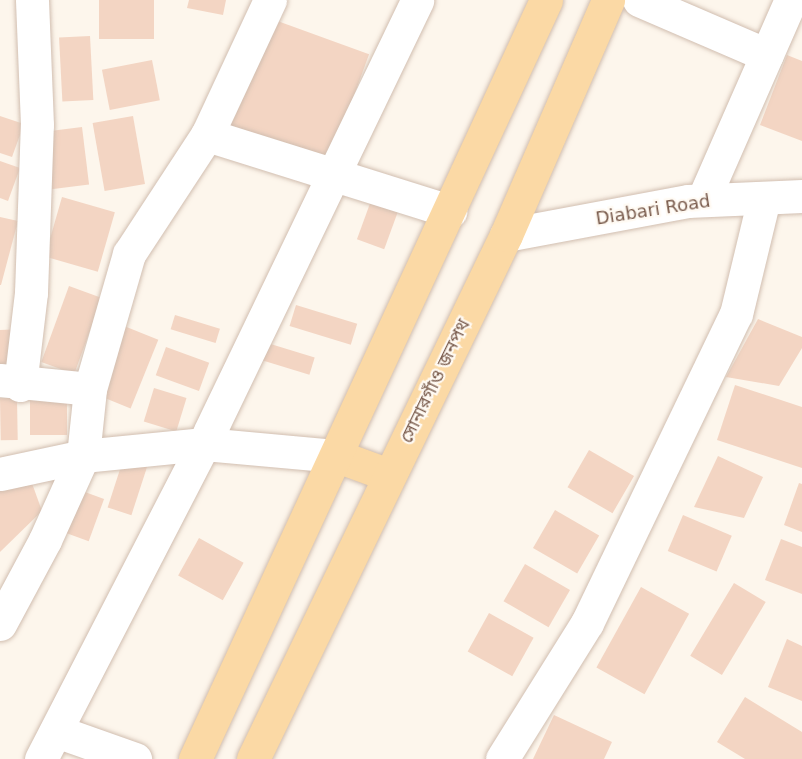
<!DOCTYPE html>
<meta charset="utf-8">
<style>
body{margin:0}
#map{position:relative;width:802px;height:759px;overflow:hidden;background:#fdf6ec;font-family:"DejaVu Sans","Noto Sans Bengali",sans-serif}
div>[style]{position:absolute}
.building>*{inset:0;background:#f3d5c3;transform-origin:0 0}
.roads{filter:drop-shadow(0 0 2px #d1beb0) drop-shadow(0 0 2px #d1beb0)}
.minor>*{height:33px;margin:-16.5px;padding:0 16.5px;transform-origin:16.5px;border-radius:16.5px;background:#fff}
.major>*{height:33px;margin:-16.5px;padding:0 16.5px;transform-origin:16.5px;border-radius:16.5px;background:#fbd9a5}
span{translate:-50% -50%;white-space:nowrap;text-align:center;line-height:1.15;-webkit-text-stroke:4.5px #fffaf3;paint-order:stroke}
.street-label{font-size:18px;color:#7a5c4d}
</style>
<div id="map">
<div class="building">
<div style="left:99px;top:0;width:55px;height:39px"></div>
<div style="clip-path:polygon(189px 0,226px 0,223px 15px,187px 8px)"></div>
<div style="left:261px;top:15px;width:115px;height:121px;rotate:20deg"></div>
<div style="left:90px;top:36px;width:64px;height:31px;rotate:87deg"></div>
<div style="clip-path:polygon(787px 55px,802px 61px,802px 141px,760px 125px)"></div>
<div style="left:152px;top:60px;width:41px;height:51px;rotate:79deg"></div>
<div style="clip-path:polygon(0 116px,24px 124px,12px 157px,0 153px)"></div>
<div style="left:133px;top:116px;width:69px;height:41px;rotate:80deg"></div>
<div style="left:82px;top:127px;width:58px;height:38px;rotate:83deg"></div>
<div style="clip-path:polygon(0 161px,20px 168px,8px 201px,0 198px)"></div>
<div style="left:62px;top:197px;width:55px;height:62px;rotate:16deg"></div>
<div style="left:372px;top:198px;width:29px;height:44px;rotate:20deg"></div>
<div style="clip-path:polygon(0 217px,18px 221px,1px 285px,0 285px)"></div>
<div style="left:69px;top:286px;width:35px;height:81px;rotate:20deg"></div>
<div style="left:296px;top:305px;width:64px;height:22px;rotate:17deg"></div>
<div style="left:175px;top:315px;width:47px;height:15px;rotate:17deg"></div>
<div style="clip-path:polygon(758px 319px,802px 337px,802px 348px,779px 386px,726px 377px)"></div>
<div style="left:124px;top:326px;width:37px;height:74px;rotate:22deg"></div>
<div style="clip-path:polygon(22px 329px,13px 366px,0 366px,0 330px)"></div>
<div style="left:264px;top:342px;width:53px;height:18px;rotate:17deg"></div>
<div style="left:166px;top:347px;width:46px;height:30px;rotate:20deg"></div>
<div style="clip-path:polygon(735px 385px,802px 407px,802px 468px,717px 440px)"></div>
<div style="left:154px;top:388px;width:34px;height:35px;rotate:17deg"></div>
<div style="left:30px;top:397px;width:37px;height:38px"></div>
<div style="left:17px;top:398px;width:42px;height:17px;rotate:89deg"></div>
<div style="left:589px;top:450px;width:52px;height:43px;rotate:30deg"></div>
<div style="clip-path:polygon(718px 456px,763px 477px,744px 518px,694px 507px)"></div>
<div style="left:124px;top:457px;width:25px;height:53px;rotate:18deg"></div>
<div style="clip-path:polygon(29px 475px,42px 511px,0 552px,0 482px)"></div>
<div style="clip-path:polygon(799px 483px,802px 484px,802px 532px,784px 525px)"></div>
<div style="left:74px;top:488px;width:32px;height:45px;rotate:20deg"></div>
<div style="left:555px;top:510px;width:51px;height:44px;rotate:30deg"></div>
<div style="left:683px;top:515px;width:53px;height:39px;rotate:23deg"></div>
<div style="left:199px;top:538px;width:51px;height:43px;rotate:29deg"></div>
<div style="clip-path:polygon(781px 539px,802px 547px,802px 594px,765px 580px)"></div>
<div style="left:525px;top:564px;width:52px;height:43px;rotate:30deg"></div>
<div style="left:734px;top:583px;width:37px;height:85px;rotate:31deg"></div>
<div style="left:641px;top:587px;width:55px;height:92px;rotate:29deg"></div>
<div style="left:489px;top:613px;width:51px;height:44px;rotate:29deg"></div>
<div style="clip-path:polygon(787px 639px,802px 646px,802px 701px,768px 687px)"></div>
<div style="clip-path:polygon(745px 697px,802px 732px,802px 759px,745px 759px,717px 742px)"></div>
<div style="clip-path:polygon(554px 715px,612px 742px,604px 759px,533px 759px)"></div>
</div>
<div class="roads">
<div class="minor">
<div style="left:639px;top:0;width:139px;rotate:23.3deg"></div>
<div style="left:207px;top:135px;width:255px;rotate:17.4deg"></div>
<div style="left:703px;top:200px;width:219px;rotate:-66.3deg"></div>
<div style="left:506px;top:235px;width:185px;rotate:-10.6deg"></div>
<div style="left:688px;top:201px;width:114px;rotate:-2.5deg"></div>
<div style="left:0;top:380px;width:90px;rotate:5.7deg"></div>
<div style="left:20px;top:385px;width:93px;rotate:-83.2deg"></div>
<div style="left:31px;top:293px;width:168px;rotate:-88deg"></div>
<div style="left:37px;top:125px;width:125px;rotate:-92.3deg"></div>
<div style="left:0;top:474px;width:85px;rotate:-12.2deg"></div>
<div style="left:83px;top:456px;width:122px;rotate:-5.7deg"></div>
<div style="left:204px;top:444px;width:134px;rotate:5.2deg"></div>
<div style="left:0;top:624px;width:95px;rotate:-61.8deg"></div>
<div style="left:45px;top:540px;width:92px;rotate:-65.7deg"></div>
<div style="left:83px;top:456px;width:67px;rotate:-84deg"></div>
<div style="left:90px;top:389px;width:141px;rotate:-73.9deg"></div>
<div style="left:129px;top:254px;width:142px;rotate:-56.8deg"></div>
<div style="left:207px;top:135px;width:149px;rotate:-65deg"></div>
<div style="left:56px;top:731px;width:84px;rotate:19.5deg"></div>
<div style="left:41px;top:759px;width:369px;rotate:-62.7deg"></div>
<div style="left:210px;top:431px;width:478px;rotate:-64.3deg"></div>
<div style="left:502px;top:759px;width:160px;rotate:-58deg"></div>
<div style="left:587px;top:623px;width:343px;rotate:-64.3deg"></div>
<div style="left:736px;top:314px;width:119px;rotate:-76.4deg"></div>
</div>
<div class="major">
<div style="left:337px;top:456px;width:55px;rotate:20.1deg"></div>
<div style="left:195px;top:759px;width:836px;rotate:-65.18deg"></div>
<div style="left:253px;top:759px;width:582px;rotate:-64.23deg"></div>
<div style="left:506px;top:235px;width:256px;rotate:-66.5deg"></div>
</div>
</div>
<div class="street-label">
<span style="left:653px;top:210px;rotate:-9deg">Diabari Road</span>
<span style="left:435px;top:381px;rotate:-64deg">সোনারগাঁও জনপথ</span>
</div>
</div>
